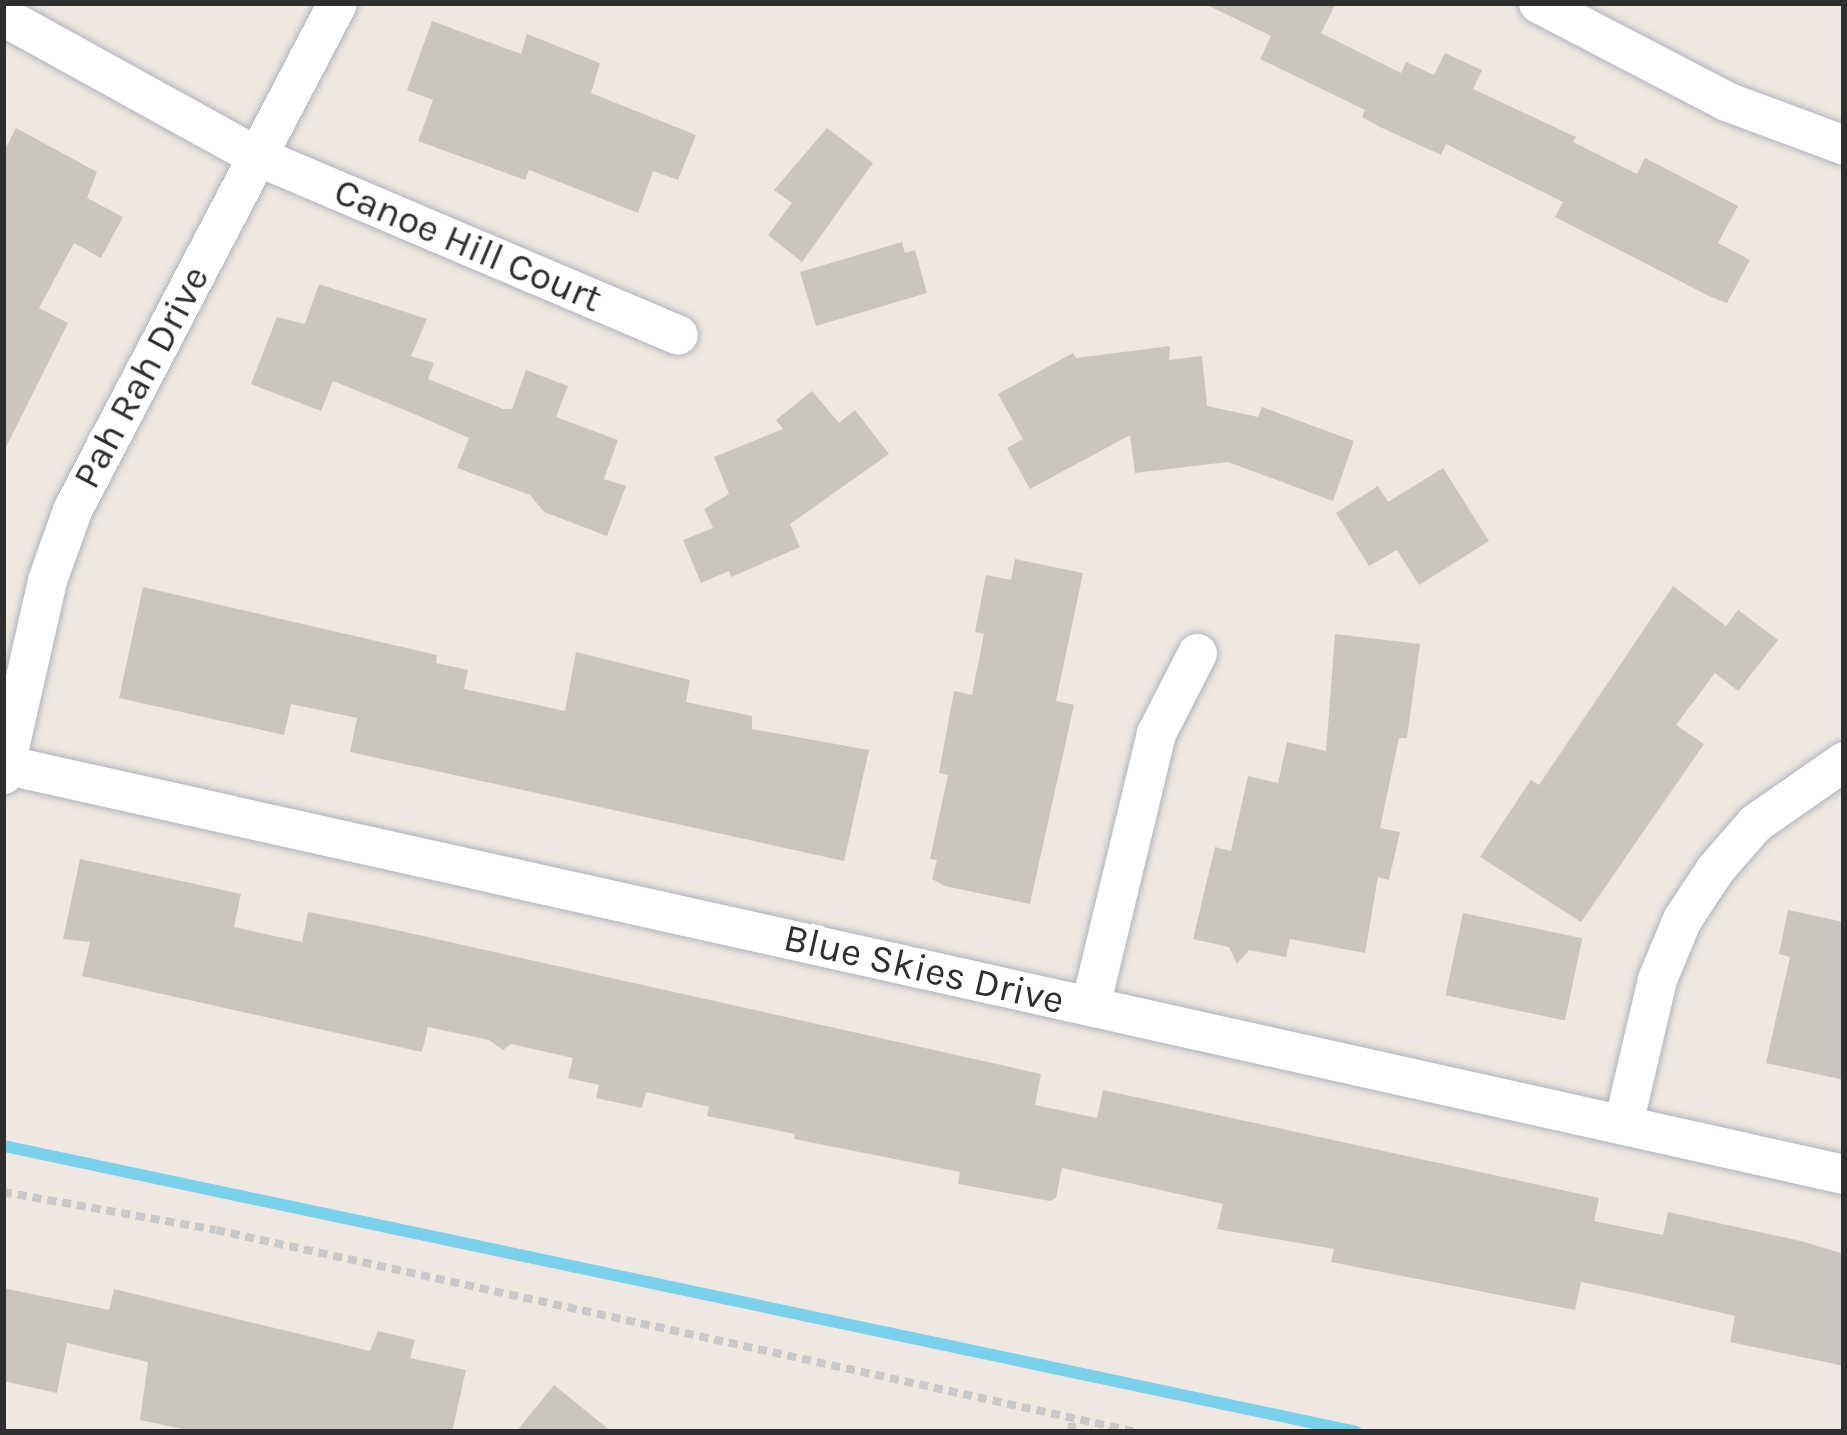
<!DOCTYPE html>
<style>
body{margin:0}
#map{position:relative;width:1847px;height:1435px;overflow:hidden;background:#eee8e1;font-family:Karla,sans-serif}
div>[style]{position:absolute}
.stream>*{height:12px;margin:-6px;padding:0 6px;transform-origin:6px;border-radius:6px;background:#79d1eb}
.building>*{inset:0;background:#cac6bf;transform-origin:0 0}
.path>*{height:8px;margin-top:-4px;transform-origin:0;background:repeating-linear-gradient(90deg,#c9c9c9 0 9px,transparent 0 15px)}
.roads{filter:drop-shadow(0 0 3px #b1b4bd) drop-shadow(0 0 3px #b1b4bd)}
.street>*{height:39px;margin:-19.5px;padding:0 19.5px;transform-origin:19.5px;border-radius:19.5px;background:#fff}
span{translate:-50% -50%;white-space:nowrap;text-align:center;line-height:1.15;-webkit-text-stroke:10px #fff;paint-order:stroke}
.street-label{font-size:39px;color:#2e2e2e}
.frame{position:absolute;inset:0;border:6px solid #2e2e2e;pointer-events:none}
</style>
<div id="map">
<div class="stream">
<div style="left:4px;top:1146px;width:1382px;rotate:11.94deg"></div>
</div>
<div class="building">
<div style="clip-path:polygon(1203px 3px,1336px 3px,1321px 33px,1401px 73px,1406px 62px,1434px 75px,1445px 53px,1482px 70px,1473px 89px,1576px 137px,1573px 142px,1637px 174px,1645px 158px,1738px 206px,1718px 243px,1750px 260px,1727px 303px,1711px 297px,1555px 217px,1563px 202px,1446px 144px,1441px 155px,1380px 127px,1362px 117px,1365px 110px,1260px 59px,1271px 36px)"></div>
<div style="clip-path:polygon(432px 21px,521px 54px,527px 34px,600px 63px,591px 93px,696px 135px,678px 180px,653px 171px,638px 213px,529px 170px,525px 180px,418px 141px,433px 100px,407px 90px)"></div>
<div style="clip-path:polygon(16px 128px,97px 172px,87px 198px,123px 217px,101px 258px,74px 243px,39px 308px,68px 323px,3px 453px,3px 153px)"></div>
<div style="clip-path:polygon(827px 128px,873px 163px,802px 262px,768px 235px,792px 203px,774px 190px)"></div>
<div style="clip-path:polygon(902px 242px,905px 253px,915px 250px,927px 293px,816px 326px,800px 272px)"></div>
<div style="clip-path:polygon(319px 284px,427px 319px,411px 356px,434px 363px,428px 379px,503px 409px,512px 409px,526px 370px,568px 386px,556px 417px,618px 440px,604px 479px,626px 486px,607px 536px,544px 512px,530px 495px,457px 468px,469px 438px,412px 413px,333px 381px,321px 411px,251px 384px,277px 317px,305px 324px)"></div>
<div style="clip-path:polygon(1170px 346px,1169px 360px,1202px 356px,1207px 406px,1258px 417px,1262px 407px,1354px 441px,1333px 501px,1228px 462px,1135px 473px,1130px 435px,1030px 489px,1007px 448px,1023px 439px,998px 394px,1073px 353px,1076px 358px)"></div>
<div style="clip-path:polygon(812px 391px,839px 423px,855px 410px,889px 454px,790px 524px,800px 547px,731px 577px,729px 571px,701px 583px,683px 540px,713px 528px,704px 509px,729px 494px,714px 457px,783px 429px,776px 420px)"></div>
<div style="clip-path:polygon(1443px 468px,1489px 541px,1419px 585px,1397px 550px,1369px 566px,1336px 513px,1378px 486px,1388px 502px)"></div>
<div style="clip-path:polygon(1015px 559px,1083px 573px,1056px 701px,1074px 705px,1030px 904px,945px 886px,932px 879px,937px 860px,930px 859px,948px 775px,939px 773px,954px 691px,972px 695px,984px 634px,975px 632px,986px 575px,1011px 580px)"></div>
<div style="clip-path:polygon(1673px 586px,1726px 626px,1738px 610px,1778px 640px,1738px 691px,1715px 673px,1676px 725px,1704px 744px,1581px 922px,1480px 857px,1531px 780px,1539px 785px)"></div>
<div style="clip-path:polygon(143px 587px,437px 655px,436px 663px,468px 670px,464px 689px,565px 711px,576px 652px,690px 680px,686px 702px,752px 716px,752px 729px,869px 750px,844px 861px,350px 752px,357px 718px,291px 704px,284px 735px,119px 698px)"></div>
<div style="clip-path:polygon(1335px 634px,1420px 644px,1407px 738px,1399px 738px,1380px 828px,1400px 832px,1389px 880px,1378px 877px,1365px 953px,1290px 939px,1286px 957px,1249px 950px,1237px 964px,1229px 947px,1193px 939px,1215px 847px,1231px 851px,1248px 776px,1278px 783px,1287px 742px,1326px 751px)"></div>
<div style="clip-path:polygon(80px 859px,241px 894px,234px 927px,302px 942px,308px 912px,374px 925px,1041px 1074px,1035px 1105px,1097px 1118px,1103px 1090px,1599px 1198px,1594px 1221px,1663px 1235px,1668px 1212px,1801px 1241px,1844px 1254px,1844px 1366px,1730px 1342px,1735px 1316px,1640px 1294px,1581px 1282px,1575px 1310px,1331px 1262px,1334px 1249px,1217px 1229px,1223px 1204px,1062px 1168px,1056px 1198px,1050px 1201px,958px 1184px,960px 1172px,794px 1139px,795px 1134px,707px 1116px,709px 1107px,646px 1092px,642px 1108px,596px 1098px,599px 1085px,568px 1078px,573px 1058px,511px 1044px,503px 1050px,489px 1040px,428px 1027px,422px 1052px,82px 976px,90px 942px,63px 939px)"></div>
<div style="clip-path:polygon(1788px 910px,1844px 922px,1844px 1080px,1766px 1063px,1790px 957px,1779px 954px)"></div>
<div style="left:1463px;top:913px;width:122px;height:84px;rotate:12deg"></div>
<div style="clip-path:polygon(3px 1288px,109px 1310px,114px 1289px,370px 1351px,378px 1331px,415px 1340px,410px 1358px,466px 1370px,452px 1432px,197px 1432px,140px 1420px,148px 1362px,67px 1343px,57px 1393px,3px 1381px)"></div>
<div style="clip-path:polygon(554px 1385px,612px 1432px,516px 1432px)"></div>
</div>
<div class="path">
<div style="left:3px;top:1192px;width:216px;rotate:10.1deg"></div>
<div style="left:216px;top:1230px;width:942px;rotate:12.38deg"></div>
<div style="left:1071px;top:1432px;width:13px;rotate:-81deg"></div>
</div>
<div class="roads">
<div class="street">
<div style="left:1538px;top:3px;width:212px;rotate:27.5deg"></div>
<div style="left:1726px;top:101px;width:126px;rotate:20.4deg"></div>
<div style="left:3px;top:16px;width:290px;rotate:28.9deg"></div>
<div style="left:257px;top:156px;width:457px;rotate:23deg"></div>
<div style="left:3px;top:764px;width:1886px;rotate:12.56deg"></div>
<div style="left:3px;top:774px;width:199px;rotate:-77.2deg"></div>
<div style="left:47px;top:580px;width:74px;rotate:-70.3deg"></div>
<div style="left:72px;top:510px;width:572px;rotate:-62.4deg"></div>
<div style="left:1090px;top:1006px;width:281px;rotate:-76.4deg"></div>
<div style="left:1156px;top:733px;width:90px;rotate:-62.9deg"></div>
<div style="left:1623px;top:1124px;width:149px;rotate:-76.8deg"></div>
<div style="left:1657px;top:979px;width:65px;rotate:-67.4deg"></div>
<div style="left:1682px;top:919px;width:60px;rotate:-56.6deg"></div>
<div style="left:1715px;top:869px;width:61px;rotate:-49deg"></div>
<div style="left:1755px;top:823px;width:108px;rotate:-34.9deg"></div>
</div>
</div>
<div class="street-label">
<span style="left:468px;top:245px;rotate:23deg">Canoe Hill Court</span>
<span style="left:141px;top:377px;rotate:-62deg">Pah Rah Drive</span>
<span style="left:924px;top:969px;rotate:13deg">Blue Skies Drive</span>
</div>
<div class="frame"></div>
</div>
